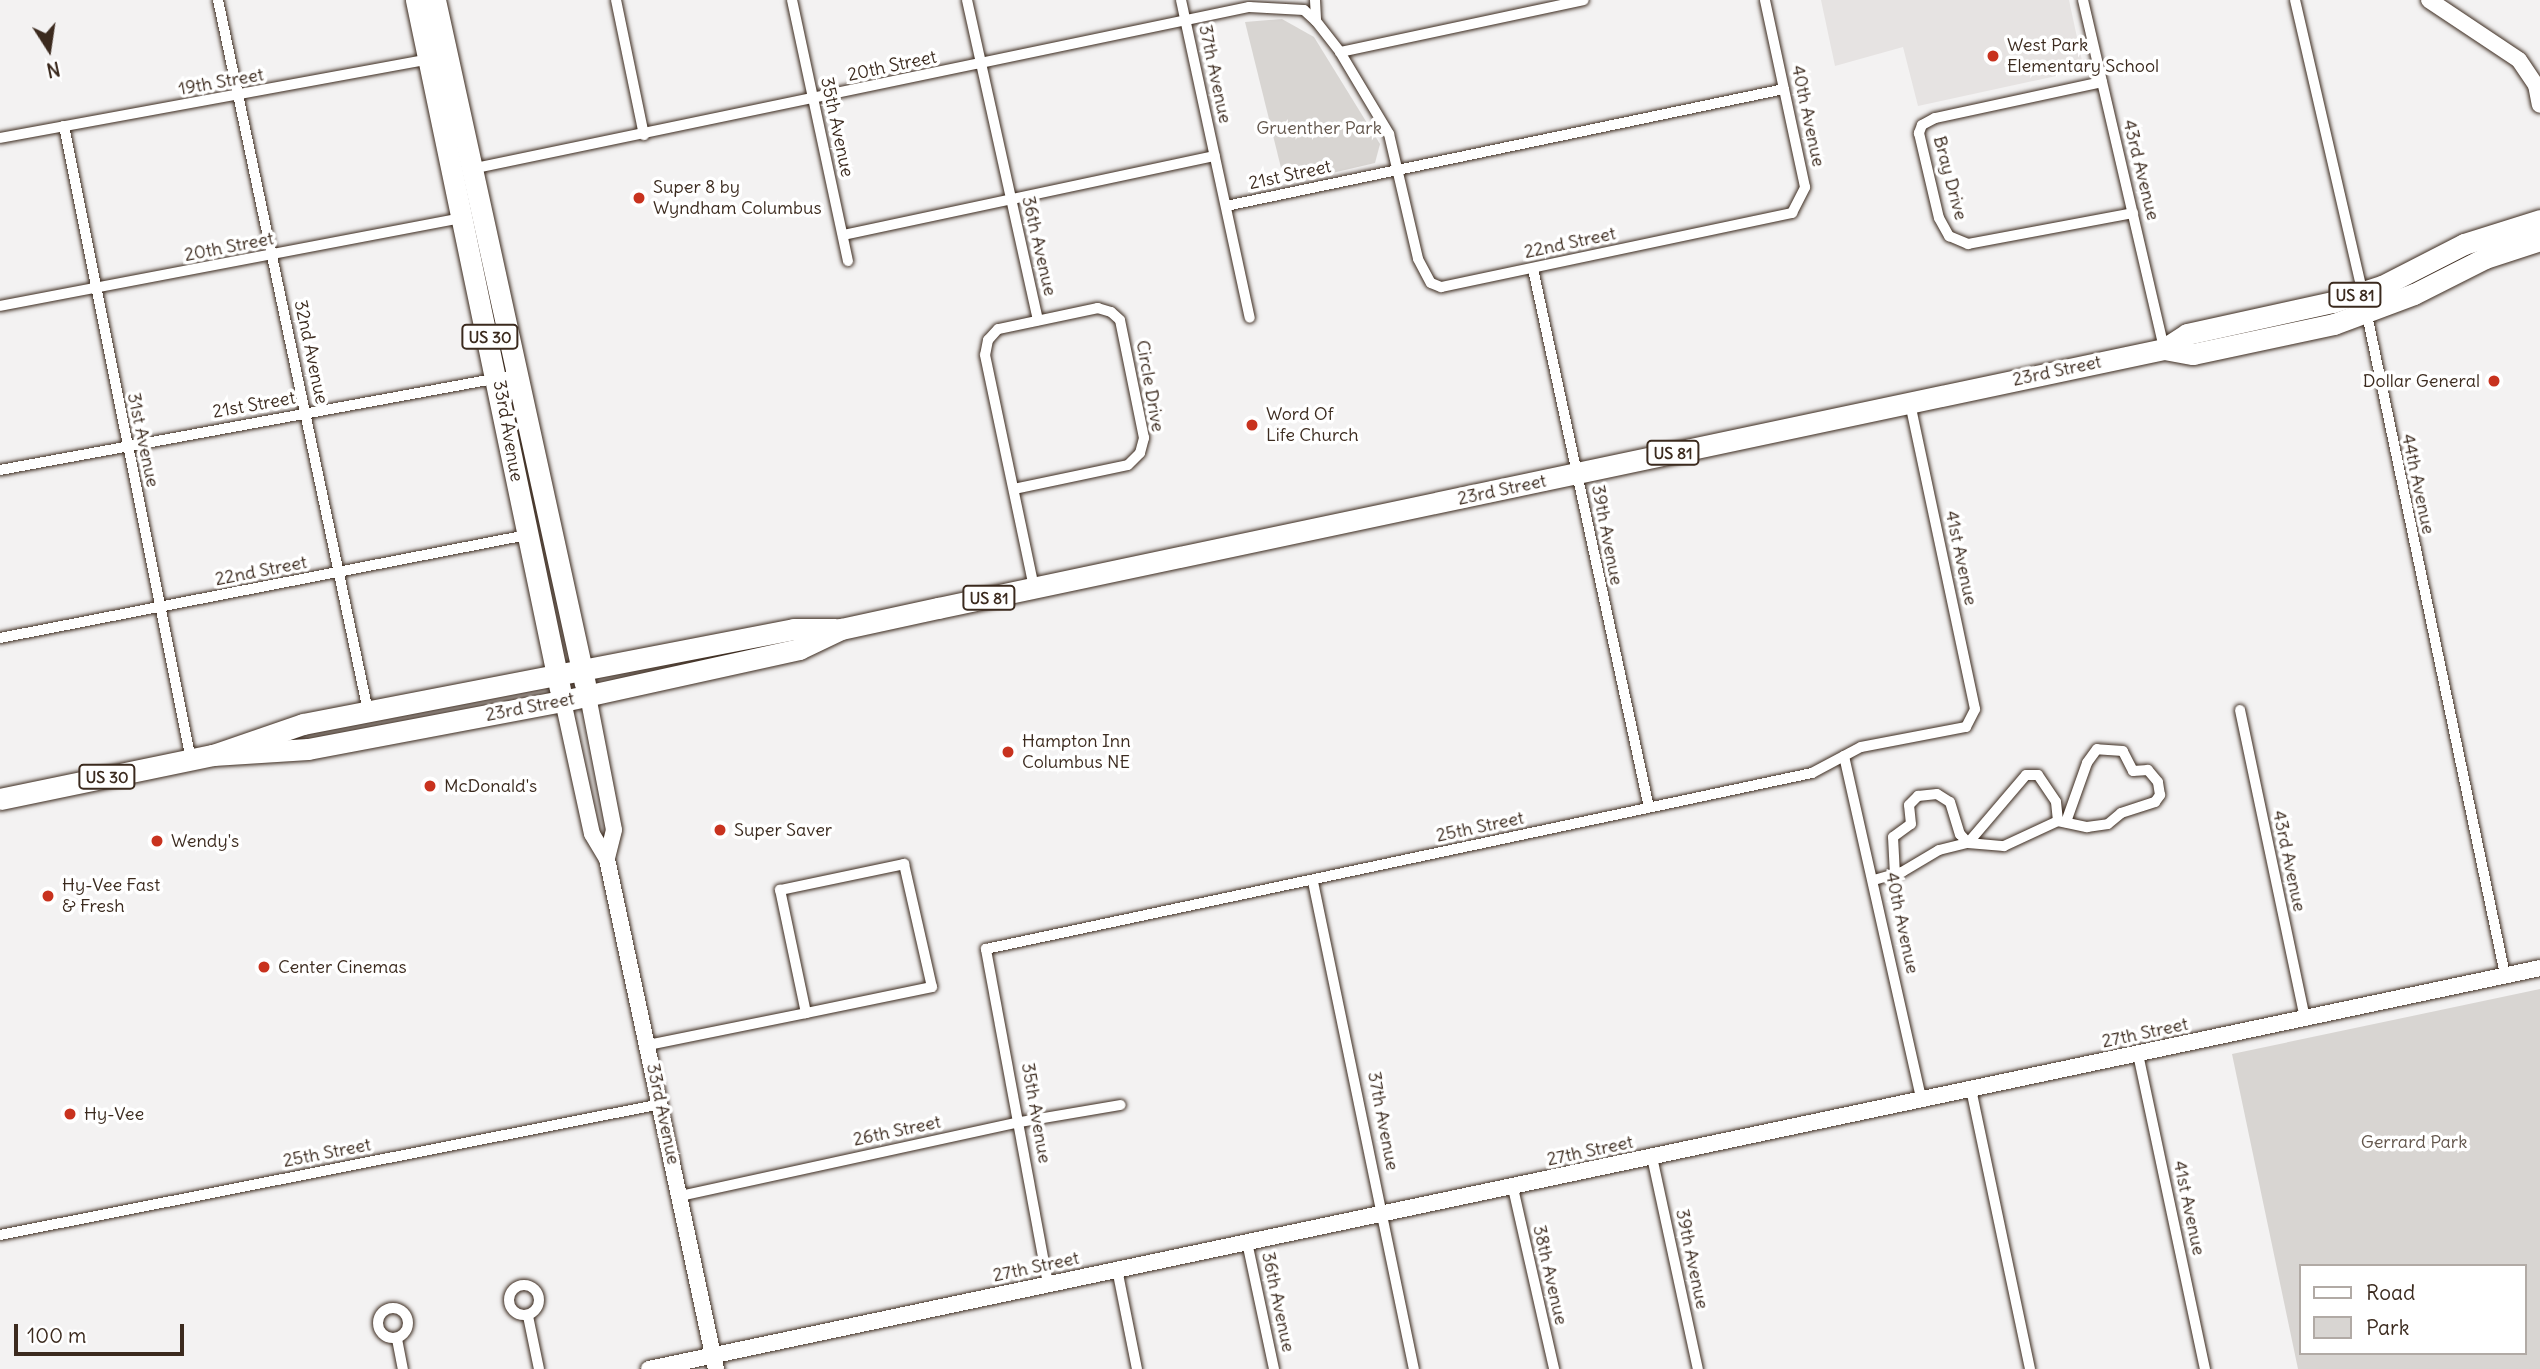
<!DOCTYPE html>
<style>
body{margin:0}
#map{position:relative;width:2540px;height:1369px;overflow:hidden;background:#f3f2f2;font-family:Delius,sans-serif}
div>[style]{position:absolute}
.built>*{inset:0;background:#e6e3e2}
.green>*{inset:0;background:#d8d5d2}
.roads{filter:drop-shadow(0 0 2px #3b2a1e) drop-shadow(0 0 2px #3b2a1e)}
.street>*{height:10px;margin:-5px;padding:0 5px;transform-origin:5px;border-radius:5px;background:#fff}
.street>.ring{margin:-5px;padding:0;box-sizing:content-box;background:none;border:10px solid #fff;border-radius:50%}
.secondary>*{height:16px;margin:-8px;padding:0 8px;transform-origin:8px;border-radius:8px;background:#fff}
.highway>*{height:21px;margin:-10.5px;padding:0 10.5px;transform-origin:10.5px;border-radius:10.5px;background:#fff}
.dots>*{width:19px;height:19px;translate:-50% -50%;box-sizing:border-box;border:4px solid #fff;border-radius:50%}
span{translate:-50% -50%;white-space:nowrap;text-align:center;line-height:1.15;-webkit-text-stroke:7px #fff;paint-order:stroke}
.shield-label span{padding:2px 5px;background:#fff;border:2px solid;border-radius:5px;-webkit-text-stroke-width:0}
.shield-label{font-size:16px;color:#3b2a1e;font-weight:700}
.poi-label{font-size:18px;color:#3b2a1e}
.left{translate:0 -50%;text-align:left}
.right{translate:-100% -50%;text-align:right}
.street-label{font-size:18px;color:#3b2a1e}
.park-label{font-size:18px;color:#62554b}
.legend{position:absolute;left:2299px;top:1264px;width:228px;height:91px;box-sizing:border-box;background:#fff;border:2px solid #b1aaa5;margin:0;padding:9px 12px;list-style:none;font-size:21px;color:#3b2a1e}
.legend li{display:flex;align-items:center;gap:14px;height:35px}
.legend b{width:35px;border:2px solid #b1aaa5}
.north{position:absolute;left:14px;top:14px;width:70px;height:70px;-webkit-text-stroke:5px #fff;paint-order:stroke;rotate:168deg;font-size:19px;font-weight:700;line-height:28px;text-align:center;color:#3b2a1e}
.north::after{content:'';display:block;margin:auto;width:24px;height:32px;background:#3b2a1e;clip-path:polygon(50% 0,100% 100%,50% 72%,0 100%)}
.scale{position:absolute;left:14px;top:1324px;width:170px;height:32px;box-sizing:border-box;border:4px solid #3b2a1e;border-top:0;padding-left:9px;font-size:21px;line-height:24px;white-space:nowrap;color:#3b2a1e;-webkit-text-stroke:5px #fff;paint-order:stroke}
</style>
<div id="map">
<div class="built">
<div style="clip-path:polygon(1821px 0,2069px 0,2084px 70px,1918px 106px,1903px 47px,1835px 66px)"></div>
</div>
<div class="green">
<div style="clip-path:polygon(1282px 19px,1314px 37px,1380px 144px,1375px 163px,1285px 184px,1245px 22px)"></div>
<div style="clip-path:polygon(evenodd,2540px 989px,2540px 1369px,2298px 1369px,2232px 1054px,2540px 989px,2300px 1266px,2524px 1266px,2524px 1353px,2300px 1353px,2300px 1266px)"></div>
</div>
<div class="roads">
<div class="street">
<div style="left:218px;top:0;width:727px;rotate:78.09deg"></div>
<div style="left:616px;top:0;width:138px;rotate:78.3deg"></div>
<div style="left:792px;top:0;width:267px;rotate:77.9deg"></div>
<div style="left:967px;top:0;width:328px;rotate:77.5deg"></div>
<div style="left:1181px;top:0;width:325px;rotate:77.8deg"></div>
<div style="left:1315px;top:0;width:21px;rotate:87deg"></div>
<div style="left:1316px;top:21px;width:39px;rotate:52deg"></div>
<div style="left:1340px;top:52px;width:96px;rotate:59.1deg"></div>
<div style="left:1389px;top:134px;width:128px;rotate:76.9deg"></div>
<div style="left:1418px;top:259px;width:27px;rotate:62deg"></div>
<div style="left:1431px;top:283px;width:11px;rotate:22deg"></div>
<div style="left:1441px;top:287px;width:359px;rotate:-11.9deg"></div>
<div style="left:1792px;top:213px;width:29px;rotate:-63deg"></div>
<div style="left:1805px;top:187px;width:191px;rotate:-102.1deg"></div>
<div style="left:2083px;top:0;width:358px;rotate:76.9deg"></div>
<div style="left:2295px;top:0;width:302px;rotate:77deg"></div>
<div style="left:1340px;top:52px;width:249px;rotate:-12deg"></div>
<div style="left:2102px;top:82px;width:171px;rotate:167.8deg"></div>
<div style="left:1935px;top:118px;width:15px;rotate:152deg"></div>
<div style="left:1922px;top:125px;width:9px;rotate:111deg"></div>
<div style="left:1919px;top:133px;width:87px;rotate:76.8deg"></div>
<div style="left:1939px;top:218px;width:21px;rotate:61deg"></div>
<div style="left:1949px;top:236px;width:21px;rotate:23deg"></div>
<div style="left:1968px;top:244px;width:168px;rotate:-10.6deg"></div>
<div style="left:64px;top:126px;width:647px;rotate:78.67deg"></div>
<div style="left:0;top:138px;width:438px;rotate:-10.4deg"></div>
<div style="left:471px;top:169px;width:795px;rotate:-11.76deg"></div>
<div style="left:1249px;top:7px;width:55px;rotate:3.1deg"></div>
<div style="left:1304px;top:10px;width:16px;rotate:43deg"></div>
<div style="left:1226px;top:206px;width:570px;rotate:-11.84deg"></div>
<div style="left:843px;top:235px;width:380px;rotate:-12deg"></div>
<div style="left:1533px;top:269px;width:551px;rotate:77.85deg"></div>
<div style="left:0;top:306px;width:471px;rotate:-10.8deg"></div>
<div style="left:2366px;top:310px;width:679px;rotate:78.19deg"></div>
<div style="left:0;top:470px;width:524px;rotate:-10.45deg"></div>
<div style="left:1014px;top:489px;width:116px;rotate:-11.9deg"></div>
<div style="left:1128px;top:465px;width:17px;rotate:-45deg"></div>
<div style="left:1140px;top:453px;width:16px;rotate:-75deg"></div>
<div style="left:1144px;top:438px;width:120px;rotate:-101.5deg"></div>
<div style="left:1120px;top:320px;width:12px;rotate:-138deg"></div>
<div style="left:1111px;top:312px;width:14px;rotate:-163deg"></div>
<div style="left:1098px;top:308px;width:102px;rotate:168.1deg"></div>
<div style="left:998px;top:329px;width:15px;rotate:132deg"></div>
<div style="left:988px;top:340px;width:15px;rotate:101deg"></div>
<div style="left:985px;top:355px;width:238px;rotate:78.1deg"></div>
<div style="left:0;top:638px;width:537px;rotate:-11.06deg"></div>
<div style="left:2240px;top:710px;width:316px;rotate:78.1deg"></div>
<div style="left:1844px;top:756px;width:352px;rotate:77.3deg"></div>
<div style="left:904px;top:864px;width:126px;rotate:77.2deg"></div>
<div style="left:932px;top:987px;width:129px;rotate:168.3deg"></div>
<div style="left:806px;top:1013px;width:126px;rotate:-101.9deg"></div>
<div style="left:780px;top:890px;width:127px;rotate:-11.8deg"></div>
<div style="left:1895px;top:875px;width:38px;rotate:-93deg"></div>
<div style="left:1893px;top:837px;width:22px;rotate:-36deg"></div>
<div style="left:1911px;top:824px;width:19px;rotate:-96deg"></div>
<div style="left:1909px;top:805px;width:13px;rotate:-45deg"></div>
<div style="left:1918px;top:796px;width:19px;rotate:-6deg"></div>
<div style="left:1937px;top:794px;width:15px;rotate:32deg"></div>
<div style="left:1950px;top:802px;width:34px;rotate:73deg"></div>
<div style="left:1960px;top:834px;width:12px;rotate:48deg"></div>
<div style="left:1968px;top:843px;width:89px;rotate:-49.5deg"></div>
<div style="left:2026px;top:775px;width:12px"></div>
<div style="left:2038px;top:775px;width:32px;rotate:56deg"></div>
<div style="left:2056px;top:802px;width:19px;rotate:84deg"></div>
<div style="left:1874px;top:880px;width:29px;rotate:-16deg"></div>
<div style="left:1902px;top:872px;width:43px;rotate:-30.7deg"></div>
<div style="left:1939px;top:850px;width:30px;rotate:-14deg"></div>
<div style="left:1968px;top:843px;width:36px;rotate:5deg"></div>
<div style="left:2004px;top:846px;width:60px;rotate:-24.8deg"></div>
<div style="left:2058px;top:821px;width:30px;rotate:12deg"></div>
<div style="left:2087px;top:827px;width:21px;rotate:-8deg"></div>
<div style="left:2108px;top:824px;width:17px;rotate:-40deg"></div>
<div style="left:2121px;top:813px;width:36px;rotate:-18deg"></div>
<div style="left:2155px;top:802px;width:9px;rotate:-54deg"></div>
<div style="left:2160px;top:795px;width:13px;rotate:-99deg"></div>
<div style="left:2158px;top:782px;width:16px;rotate:-130deg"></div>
<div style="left:2148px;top:770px;width:15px;rotate:176deg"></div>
<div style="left:2133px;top:771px;width:22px;rotate:-117deg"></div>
<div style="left:2123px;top:751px;width:26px;rotate:-176deg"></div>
<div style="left:2097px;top:749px;width:17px;rotate:126deg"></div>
<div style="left:2087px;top:763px;width:63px;rotate:109.6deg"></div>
<div style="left:1313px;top:882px;width:497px;rotate:78.3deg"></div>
<div style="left:648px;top:1045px;width:161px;rotate:-11.4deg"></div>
<div style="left:2138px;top:1054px;width:322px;rotate:78deg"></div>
<div style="left:1971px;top:1089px;width:286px;rotate:78.1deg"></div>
<div style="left:1652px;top:1157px;width:217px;rotate:77.8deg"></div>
<div style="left:1513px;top:1188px;width:186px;rotate:77.2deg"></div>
<div style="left:680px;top:1196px;width:348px;rotate:-12.3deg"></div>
<div style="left:1020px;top:1122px;width:102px;rotate:-9.6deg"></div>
<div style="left:0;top:1235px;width:674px;rotate:-11.21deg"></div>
<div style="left:1247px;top:1242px;width:130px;rotate:78deg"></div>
<div style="left:1117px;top:1269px;width:102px;rotate:78.7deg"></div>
<div style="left:1048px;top:1284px;width:341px;rotate:-100.5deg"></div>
<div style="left:986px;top:949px;width:845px;rotate:-12.03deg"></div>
<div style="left:1812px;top:773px;width:55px;rotate:-28deg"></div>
<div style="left:1861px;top:747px;width:107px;rotate:-10.8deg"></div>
<div style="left:1966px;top:727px;width:20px;rotate:-63deg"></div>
<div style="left:1975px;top:709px;width:314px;rotate:-102deg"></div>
<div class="ring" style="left:509px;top:1285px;width:20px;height:20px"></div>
<div class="ring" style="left:378px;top:1308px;width:20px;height:20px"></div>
<div style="left:528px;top:1316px;width:54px;rotate:78.3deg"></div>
<div style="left:397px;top:1339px;width:31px;rotate:79deg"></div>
</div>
<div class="secondary">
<div style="left:2429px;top:0;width:108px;rotate:33.7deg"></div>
<div style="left:2519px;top:60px;width:30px;rotate:56deg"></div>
<div style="left:2536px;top:85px;width:20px;rotate:79deg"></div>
<div style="left:588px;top:696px;width:136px;rotate:79deg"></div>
<div style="left:614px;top:830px;width:30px;rotate:104deg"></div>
<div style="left:563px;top:701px;width:136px;rotate:77.7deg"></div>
<div style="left:592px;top:834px;width:29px;rotate:59deg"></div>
<div style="left:607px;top:859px;width:522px;rotate:77.94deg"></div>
<div style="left:649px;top:1369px;width:1933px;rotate:-11.97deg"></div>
</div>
<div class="highway">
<div style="left:416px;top:0;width:704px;rotate:78.2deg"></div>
<div style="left:435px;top:0;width:700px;rotate:77.63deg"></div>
<div style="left:2164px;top:349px;width:27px;rotate:-33deg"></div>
<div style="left:2187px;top:334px;width:149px;rotate:-12.4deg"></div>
<div style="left:2333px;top:302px;width:52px;rotate:-18.1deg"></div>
<div style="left:2382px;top:286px;width:92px;rotate:-27.1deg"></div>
<div style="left:2464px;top:244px;width:80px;rotate:-17.5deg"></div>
<div style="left:213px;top:755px;width:95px;rotate:-3.6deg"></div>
<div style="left:308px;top:749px;width:259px;rotate:-10.7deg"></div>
<div style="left:563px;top:701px;width:242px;rotate:-12.4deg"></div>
<div style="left:799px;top:649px;width:47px;rotate:-25.5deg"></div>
<div style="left:841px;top:629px;width:99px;rotate:-12.2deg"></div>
<div style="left:938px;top:608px;width:1253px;rotate:-11.93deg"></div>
<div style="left:2164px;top:349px;width:29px;rotate:10deg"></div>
<div style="left:2193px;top:354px;width:144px;rotate:-12deg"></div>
<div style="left:2334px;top:324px;width:85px;rotate:-20.6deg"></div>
<div style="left:2414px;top:294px;width:80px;rotate:-26.9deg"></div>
<div style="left:2485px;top:258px;width:58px;rotate:-18.1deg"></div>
<div style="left:0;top:799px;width:217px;rotate:-11.7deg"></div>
<div style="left:213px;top:755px;width:95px;rotate:-19deg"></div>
<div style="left:303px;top:724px;width:500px;rotate:-10.95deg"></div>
<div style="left:794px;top:629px;width:41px"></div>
</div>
</div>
<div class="dots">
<div style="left:1993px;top:56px;background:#c8321e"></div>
<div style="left:639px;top:198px;background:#c8321e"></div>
<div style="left:2494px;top:381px;background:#c8321e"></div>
<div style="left:1252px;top:425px;background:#c8321e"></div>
<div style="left:1008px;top:752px;background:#c8321e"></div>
<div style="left:430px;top:786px;background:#c8321e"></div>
<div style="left:720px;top:830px;background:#c8321e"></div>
<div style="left:157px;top:841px;background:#c8321e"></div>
<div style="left:48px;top:896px;background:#c8321e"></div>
<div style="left:264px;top:967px;background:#c8321e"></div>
<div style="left:70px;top:1114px;background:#c8321e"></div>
</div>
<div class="shield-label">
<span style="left:2355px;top:295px">US 81</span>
<span style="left:490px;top:337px">US 30</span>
<span style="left:1673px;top:453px">US 81</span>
<span style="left:989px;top:598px">US 81</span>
<span style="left:107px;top:777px">US 30</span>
</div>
<div class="poi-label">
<span class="left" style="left:2007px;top:56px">West Park<br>Elementary School</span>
<span class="left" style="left:653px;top:198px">Super 8 by<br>Wyndham Columbus</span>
<span class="right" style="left:2480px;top:381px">Dollar General</span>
<span class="left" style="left:1266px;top:425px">Word Of<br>Life Church</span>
<span class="left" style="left:1022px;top:752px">Hampton Inn<br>Columbus NE</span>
<span class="left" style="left:444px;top:786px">McDonald's</span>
<span class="left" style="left:734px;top:830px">Super Saver</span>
<span class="left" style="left:171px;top:841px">Wendy's</span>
<span class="left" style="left:62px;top:896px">Hy-Vee Fast<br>&amp; Fresh</span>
<span class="left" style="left:278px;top:967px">Center Cinemas</span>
<span class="left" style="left:84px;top:1114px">Hy-Vee</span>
</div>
<div class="street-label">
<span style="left:892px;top:66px;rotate:-12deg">20th Street</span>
<span style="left:1215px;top:74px;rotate:78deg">37th Avenue</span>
<span style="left:221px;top:82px;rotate:-10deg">19th Street</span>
<span style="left:1808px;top:116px;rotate:78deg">40th Avenue</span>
<span style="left:837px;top:127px;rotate:78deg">35th Avenue</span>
<span style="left:2141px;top:170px;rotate:76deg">43rd Avenue</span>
<span style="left:1290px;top:175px;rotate:-12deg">21st Street</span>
<span style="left:1950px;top:178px;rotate:75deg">Bray Drive</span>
<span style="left:1570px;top:243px;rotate:-12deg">22nd Street</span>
<span style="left:1039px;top:246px;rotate:77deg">36th Avenue</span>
<span style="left:229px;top:247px;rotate:-11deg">20th Street</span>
<span style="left:311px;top:352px;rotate:78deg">32nd Avenue</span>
<span style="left:2057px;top:371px;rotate:-12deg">23rd Street</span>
<span style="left:1150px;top:386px;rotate:80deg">Circle Drive</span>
<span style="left:254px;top:405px;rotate:-10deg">21st Street</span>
<span style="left:508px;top:431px;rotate:80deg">33rd Avenue</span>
<span style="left:143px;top:440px;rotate:78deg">31st Avenue</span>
<span style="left:2418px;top:484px;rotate:78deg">44th Avenue</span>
<span style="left:1502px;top:490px;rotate:-12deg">23rd Street</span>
<span style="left:1607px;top:535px;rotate:79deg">39th Avenue</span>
<span style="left:1961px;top:558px;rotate:78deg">41st Avenue</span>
<span style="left:261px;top:571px;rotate:-11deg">22nd Street</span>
<span style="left:530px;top:707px;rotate:-11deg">23rd Street</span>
<span style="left:1480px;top:827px;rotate:-12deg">25th Street</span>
<span style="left:2289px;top:861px;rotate:78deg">43rd Avenue</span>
<span style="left:1902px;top:923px;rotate:78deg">40th Avenue</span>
<span style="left:2145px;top:1033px;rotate:-12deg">27th Street</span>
<span style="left:1036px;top:1113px;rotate:80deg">35th Avenue</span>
<span style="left:663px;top:1114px;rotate:78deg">33rd Avenue</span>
<span style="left:1383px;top:1121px;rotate:79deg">37th Avenue</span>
<span style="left:897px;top:1131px;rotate:-12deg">26th Street</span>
<span style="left:1590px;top:1151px;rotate:-12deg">27th Street</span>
<span style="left:327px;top:1153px;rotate:-11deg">25th Street</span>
<span style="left:2189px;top:1208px;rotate:78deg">41st Avenue</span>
<span style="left:1692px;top:1259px;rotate:78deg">39th Avenue</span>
<span style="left:1036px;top:1267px;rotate:-12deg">27th Street</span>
<span style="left:1550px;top:1275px;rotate:77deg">38th Avenue</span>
<span style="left:1278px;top:1302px;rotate:78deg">36th Avenue</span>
</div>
<div class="park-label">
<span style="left:1319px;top:128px">Gruenther Park</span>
<span style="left:2414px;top:1142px">Gerrard Park</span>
</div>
<ul class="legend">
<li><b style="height:9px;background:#fff"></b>Road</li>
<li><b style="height:19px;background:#d8d5d2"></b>Park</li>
</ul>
<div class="north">N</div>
<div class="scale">100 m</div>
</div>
